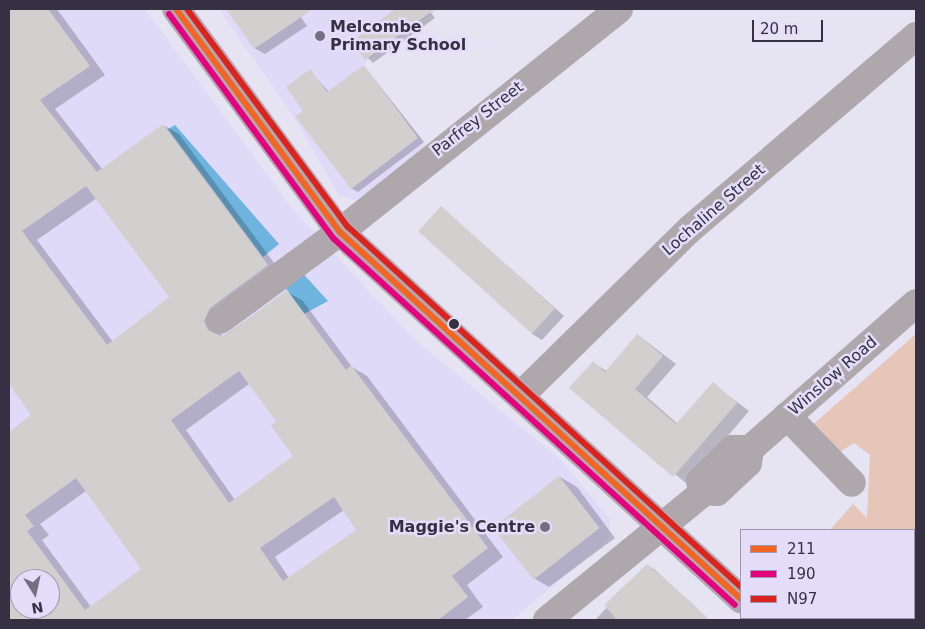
<!DOCTYPE html>
<style>
body{margin:0}
#map{position:relative;width:925px;height:629px;overflow:hidden;background:#e6e3f3;font-family:"DejaVu Sans",sans-serif}
div>[style]{position:absolute}
.built>*{inset:0;background:#e0daf9}
.green>*{inset:0;background:#e5c6b9}
.water>*{inset:0;background:#6eb4de}
.shadow>*{inset:0;background:#0003;transform-origin:0 0}
.building>*{inset:0;background:#d1d0cf;transform-origin:0 0}
.minor>*{height:28px;margin:-14px;padding:0 14px;transform-origin:14px;border-radius:14px;background:#aea7ac}
.major>*{height:28px;margin:-14px;padding:0 14px;transform-origin:14px;border-radius:14px;background:#b0a8b2}
.bus-1>*{height:6px;margin:-3px;padding:0 3px;transform-origin:3px;border-radius:3px;background:#f26522}
.bus-2>*{height:6px;margin:-3px;padding:0 3px;transform-origin:3px;border-radius:3px;background:#e5007d}
.bus-3>*{height:6px;margin:-3px;padding:0 3px;transform-origin:3px;border-radius:3px;background:#dc241f}
.dots>*{width:14px;height:14px;translate:-50% -50%;box-sizing:border-box;border:2px solid #e3ddf9;border-radius:50%}
span{translate:-50% -50%;white-space:nowrap;text-align:center;line-height:1.15;-webkit-text-stroke:5px #e3ddf9;paint-order:stroke}
.poi-label{font-size:16px;color:#353143;font-weight:700}
.left{translate:0 -50%;text-align:left}
.right{translate:-100% -50%;text-align:right}
.street-label{font-size:16px;color:#353143}
.frame{position:absolute;inset:0;border:10px solid #353143;pointer-events:none}
.legend{position:absolute;left:740px;top:529px;width:175px;height:90px;box-sizing:border-box;background:#e3ddf9;border:1px solid #9d98b0;margin:0;padding:6px 9px;list-style:none;font-size:15px;color:#353143}
.legend li{display:flex;align-items:center;gap:10px;height:25px}
.legend b{width:25px;border:1px solid #9d98b0}
.north{position:absolute;left:10px;top:569px;width:50px;height:50px;box-sizing:border-box;background:#e3ddf9;border:1px solid #9d98b0;border-radius:50%;rotate:170deg;font-size:14px;font-weight:700;line-height:20px;text-align:center;color:#353143}
.north::after{content:'';display:block;margin:auto;width:18px;height:22px;background:#736f81;clip-path:polygon(50% 0,100% 100%,50% 72%,0 100%)}
.scale{position:absolute;left:752px;top:20px;width:71px;height:22px;box-sizing:border-box;border:2px solid #353143;border-top:0;padding-left:6px;font-size:15px;line-height:18px;white-space:nowrap;color:#353143;-webkit-text-stroke:4px #e3ddf9;paint-order:stroke}
</style>
<div id="map">
<div class="built">
<div style="clip-path:polygon(evenodd,9px 9px,145px 9px,295px 212px,414px 339px,560px 459px,610px 519px,609px 539px,512px 620px,9px 620px,9px 9px,20px 579px,50px 579px,50px 609px,20px 609px,20px 579px)"></div>
<div style="clip-path:polygon(219px 9px,439px 9px,363px 64px,429px 149px,356px 200px,339px 195px,293px 116px)"></div>
</div>
<div class="green">
<div style="clip-path:polygon(916px 334px,916px 620px,882px 620px,914px 618px,914px 530px,830px 530px,853px 504px,867px 518px,870px 455px,854px 443px,834px 456px,809px 428px)"></div>
</div>
<div class="water">
<div style="clip-path:polygon(175px 125px,279px 244px,263px 257px,168px 129px)"></div>
<div style="clip-path:polygon(298px 268px,328px 301px,304px 314px,280px 280px)"></div>
</div>
<div class="shadow">
<div style="clip-path:polygon(evenodd,9px 9px,57px 9px,105px 75px,55px 109px,103px 170px,163px 125px,179px 134px,283px 275px,220px 331px,222px 337px,287px 292px,303px 301px,352px 367px,367px 376px,503px 557px,467px 585px,483px 607px,465px 620px,9px 620px,9px 434px,33px 415px,9px 382px,9px 9px,97px 198px,171px 297px,113px 342px,37px 240px,97px 198px,9px 9px,249px 384px,278px 422px,294px 456px,235px 500px,186px 430px,249px 384px,9px 9px,86px 491px,143px 569px,91px 607px,42px 540px,49px 535px,40px 524px,86px 491px,9px 9px,344px 510px,358px 530px,289px 578px,275px 557px,344px 510px,9px 9px,20px 579px,50px 579px,50px 609px,20px 609px,20px 579px)"></div>
<div style="clip-path:polygon(228px 9px,310px 9px,300px 16px,307px 26px,265px 54px,254px 48px)"></div>
<div style="clip-path:polygon(397px 9px,428px 9px,435px 18px,373px 63px,353px 42px)"></div>
<div style="clip-path:polygon(364px 66px,424px 142px,358px 192px,351px 188px,304px 111px,310px 71px,329px 92px)"></div>
<div style="clip-path:polygon(441px 207px,564px 316px,542px 340px,532px 334px)"></div>
<div style="clip-path:polygon(638px 335px,676px 364px,647px 397px,678px 424px,713px 384px,749px 411px,687px 484px,571px 388px,593px 363px,607px 371px)"></div>
<div style="clip-path:polygon(560px 477px,577px 487px,615px 538px,549px 587px,532px 577px)"></div>
<div style="clip-path:polygon(647px 565px,654px 569px,709px 620px,595px 620px)"></div>
<div style="left:799px;top:618px;width:58px;height:3px"></div>
</div>
<div class="building">
<div style="clip-path:polygon(evenodd,9px 9px,48px 9px,90px 66px,40px 100px,97px 172px,163px 124px,268px 265px,210px 308px,204px 321px,208px 330px,221px 336px,229px 333px,287px 290px,346px 370px,351px 365px,488px 548px,452px 576px,468px 597px,438px 620px,9px 620px,9px 432px,31px 415px,9px 384px,9px 9px,86px 186px,169px 297px,107px 345px,22px 231px,86px 186px,9px 9px,239px 371px,276px 421px,271px 426px,293px 456px,229px 503px,171px 420px,239px 371px,9px 9px,76px 478px,141px 569px,85px 610px,27px 531px,34px 526px,25px 515px,76px 478px,9px 9px,334px 497px,356px 530px,283px 581px,260px 548px,334px 497px,9px 9px,20px 579px,50px 579px,50px 609px,20px 609px,20px 579px)"></div>
<div style="clip-path:polygon(226px 9px,313px 9px,254px 49px)"></div>
<div style="clip-path:polygon(395px 9px,435px 9px,365px 60px,351px 42px)"></div>
<div style="clip-path:polygon(364px 65px,418px 138px,351px 189px,295px 116px,303px 111px,286px 87px,310px 69px,327px 92px)"></div>
<div style="left:441px;top:206px;width:153px;height:34px;rotate:42deg"></div>
<div style="clip-path:polygon(637px 334px,663px 356px,635px 389px,676px 424px,713px 382px,737px 403px,673px 477px,569px 388px,593px 361px,605px 372px)"></div>
<div style="left:559px;top:476px;width:66px;height:84px;rotate:52deg"></div>
<div style="clip-path:polygon(647px 564px,691px 602px,709px 620px,617px 620px,604px 605px)"></div>
</div>
<div class="minor">
<div style="left:220px;top:320px;width:149px;rotate:-36.3deg"></div>
<div style="left:340px;top:232px;width:357px;rotate:-38.6deg"></div>
<div style="left:521px;top:395px;width:237px;rotate:-44.5deg"></div>
<div style="left:690px;top:229px;width:297px;rotate:-40.5deg"></div>
<div style="left:787px;top:416px;width:93px;rotate:45.9deg"></div>
<div style="left:705px;top:491px;width:11px;rotate:-117deg"></div>
<div style="left:700px;top:481px;width:46px;rotate:-44.1deg"></div>
<div style="left:733px;top:449px;width:17px"></div>
<div style="left:547px;top:620px;width:204px;rotate:-39.2deg"></div>
<div style="left:705px;top:491px;width:12px;rotate:5deg"></div>
<div style="left:717px;top:492px;width:42px;rotate:-43.1deg"></div>
<div style="left:748px;top:463px;width:14px;rotate:-82deg"></div>
<div style="left:750px;top:449px;width:221px;rotate:-41.3deg"></div>
</div>
<div class="major">
<div style="left:176px;top:9px;width:277px;rotate:53.7deg"></div>
<div style="left:340px;top:232px;width:544px;rotate:42.47deg"></div>
<div style="left:761px;top:618px;width:4px;rotate:34deg"></div>
</div>
<div class="bus-1">
<div style="left:176px;top:9px;width:277px;rotate:53.7deg"></div>
<div style="left:340px;top:232px;width:544px;rotate:42.47deg"></div>
</div>
<div class="bus-2">
<div style="left:169px;top:14px;width:278px;rotate:53.8deg"></div>
<div style="left:333px;top:238px;width:544px;rotate:42.39deg"></div>
</div>
<div class="bus-3">
<div style="left:187px;top:9px;width:270px;rotate:53.6deg"></div>
<div style="left:347px;top:226px;width:534px;rotate:42.5deg"></div>
</div>
<div class="dots">
<div style="left:320px;top:36px;background:#736f81"></div>
<div style="left:454px;top:324px;background:#353143"></div>
<div style="left:545px;top:527px;background:#736f81"></div>
</div>
<div class="poi-label">
<span class="left" style="left:330px;top:36px">Melcombe<br>Primary School</span>
<span class="right" style="left:535px;top:527px">Maggie's Centre</span>
</div>
<div class="street-label">
<span style="left:478px;top:119px;rotate:-38deg">Parfrey Street</span>
<span style="left:714px;top:210px;rotate:-41deg">Lochaline Street</span>
<span style="left:833px;top:376px;rotate:-41deg">Winslow Road</span>
</div>
<div class="frame"></div>
<ul class="legend">
<li><b style="height:6px;background:#f26522"></b>211</li>
<li><b style="height:6px;background:#e5007d"></b>190</li>
<li><b style="height:6px;background:#dc241f"></b>N97</li>
</ul>
<div class="north">N</div>
<div class="scale">20 m</div>
</div>
